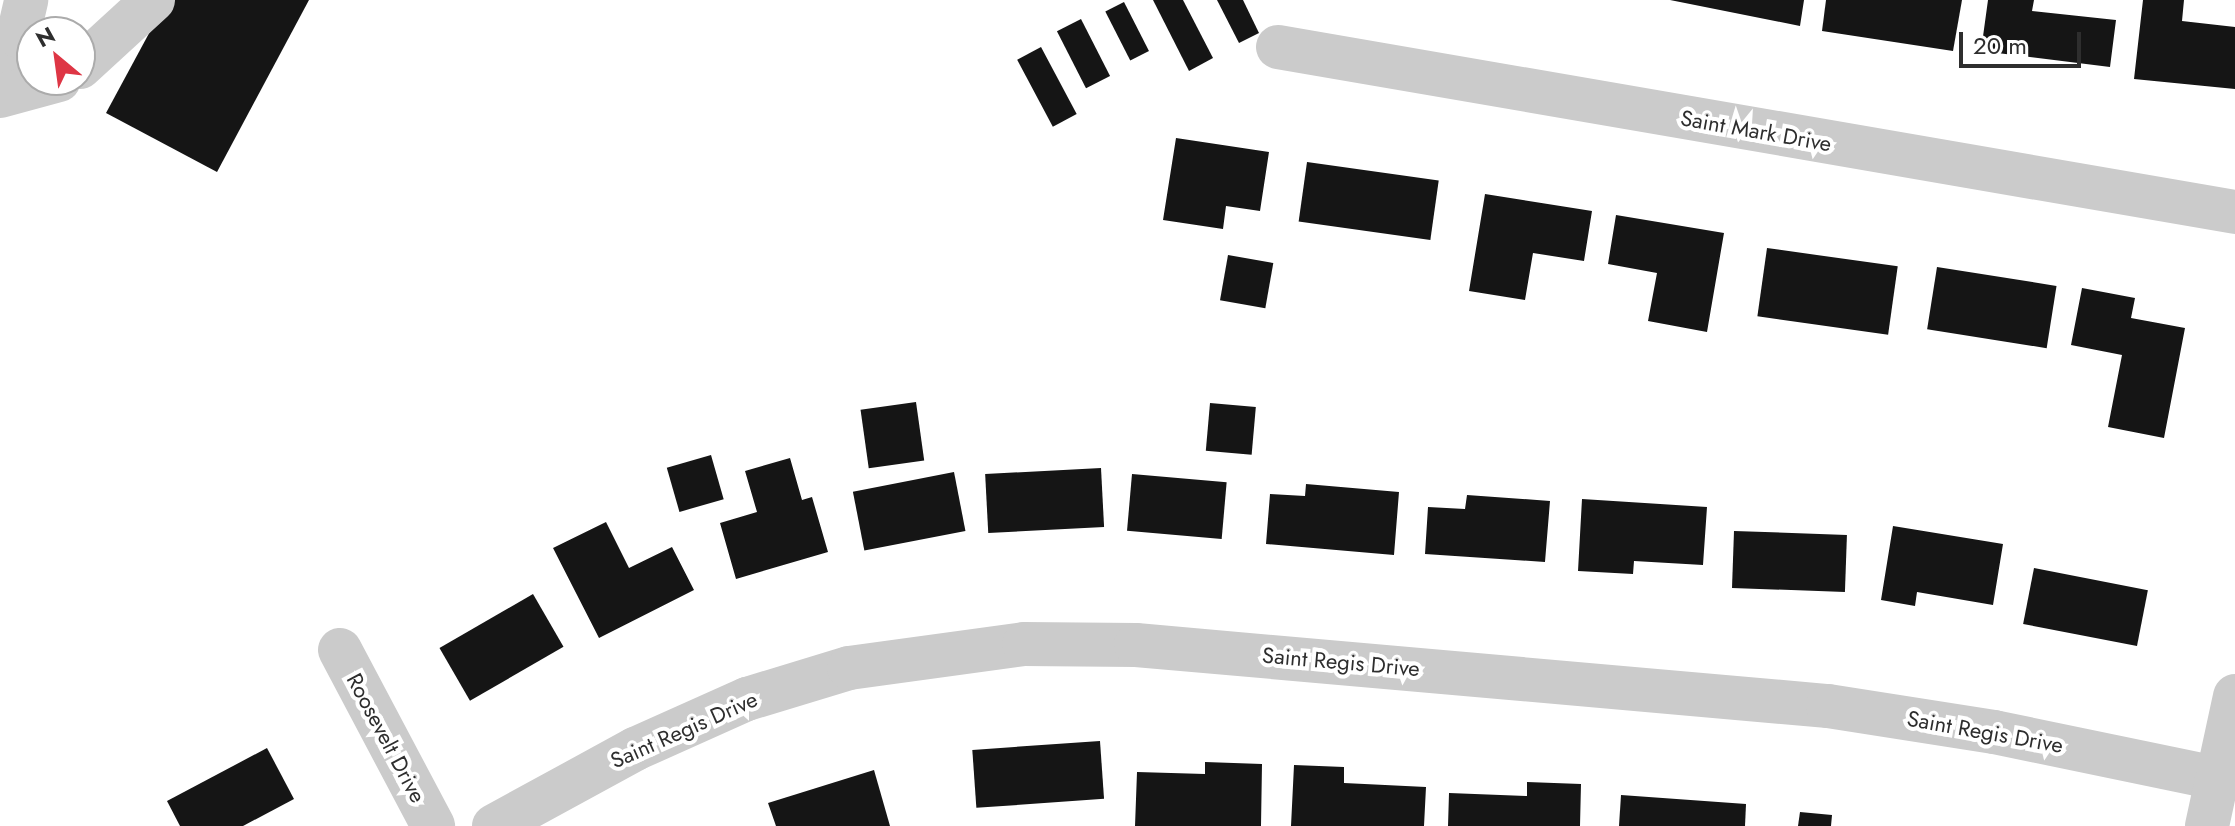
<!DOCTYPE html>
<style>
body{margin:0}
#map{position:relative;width:2235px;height:826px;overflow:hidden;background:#fff;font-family:Jost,sans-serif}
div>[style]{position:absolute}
.building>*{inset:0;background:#151515;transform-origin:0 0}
.minor>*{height:44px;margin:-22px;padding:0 22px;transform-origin:22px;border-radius:22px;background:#cbcbcb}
span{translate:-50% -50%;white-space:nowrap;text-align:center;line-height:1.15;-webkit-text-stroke:8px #fff;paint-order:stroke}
.street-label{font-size:22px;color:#2e2e2e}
.north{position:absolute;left:16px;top:16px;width:80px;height:80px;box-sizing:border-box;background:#fff;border:2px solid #ababab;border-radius:50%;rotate:331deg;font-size:22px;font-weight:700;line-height:32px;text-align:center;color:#2e2e2e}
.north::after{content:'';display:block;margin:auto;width:28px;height:36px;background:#de3645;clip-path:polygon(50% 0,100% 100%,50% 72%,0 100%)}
.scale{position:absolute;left:1959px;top:32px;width:122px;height:36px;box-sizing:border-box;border:4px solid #2e2e2e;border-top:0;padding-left:10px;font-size:24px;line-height:28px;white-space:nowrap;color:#2e2e2e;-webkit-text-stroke:6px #fff;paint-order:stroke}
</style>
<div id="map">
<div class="building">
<div style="clip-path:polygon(167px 0,309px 0,217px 172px,106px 113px)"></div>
<div style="clip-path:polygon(1153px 0,1183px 0,1213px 58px,1189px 71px)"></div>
<div style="clip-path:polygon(1217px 0,1243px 0,1259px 33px,1239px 43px)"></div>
<div style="clip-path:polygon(1670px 0,1804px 0,1800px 26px)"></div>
<div style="clip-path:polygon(1826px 0,1962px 0,1953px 51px,1822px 31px)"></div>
<div style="clip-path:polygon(1988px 0,2034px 0,2032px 11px,2116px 20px,2110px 67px,1981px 51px)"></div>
<div style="clip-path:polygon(2143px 0,2184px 0,2182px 21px,2235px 27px,2235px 89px,2134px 79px)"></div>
<div style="left:1124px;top:2px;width:55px;height:21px;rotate:63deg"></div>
<div style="left:1081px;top:19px;width:64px;height:27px;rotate:63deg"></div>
<div style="left:1041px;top:47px;width:76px;height:27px;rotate:62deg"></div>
<div style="clip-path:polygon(1176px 138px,1269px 152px,1260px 211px,1226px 206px,1223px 229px,1163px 220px)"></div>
<div style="left:1307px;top:162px;width:133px;height:60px;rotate:8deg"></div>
<div style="clip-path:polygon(1485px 194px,1592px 211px,1584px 261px,1533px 253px,1525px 300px,1469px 291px)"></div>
<div style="clip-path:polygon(1616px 215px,1724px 233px,1707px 332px,1648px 321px,1657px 273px,1608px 264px)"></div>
<div style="left:1767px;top:248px;width:132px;height:69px;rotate:8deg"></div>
<div style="left:1228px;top:255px;width:46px;height:46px;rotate:10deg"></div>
<div style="left:1937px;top:267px;width:121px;height:63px;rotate:9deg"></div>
<div style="clip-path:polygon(2082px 288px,2135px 298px,2131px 318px,2185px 328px,2164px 438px,2108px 427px,2122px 355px,2071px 345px)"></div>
<div style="left:916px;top:402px;width:59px;height:56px;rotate:82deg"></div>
<div style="left:1210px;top:403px;width:46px;height:48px;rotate:5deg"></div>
<div style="left:711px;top:455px;width:46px;height:46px;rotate:74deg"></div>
<div style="clip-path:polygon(790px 458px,802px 500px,812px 497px,828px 552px,736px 579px,720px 523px,757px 512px,745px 471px)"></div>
<div style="left:1101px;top:468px;width:59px;height:116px;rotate:87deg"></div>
<div style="left:954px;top:472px;width:60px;height:103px;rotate:79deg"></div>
<div style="left:1132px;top:474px;width:95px;height:57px;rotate:5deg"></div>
<div style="clip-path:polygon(1306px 484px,1399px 492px,1394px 555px,1266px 544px,1270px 494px,1305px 496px)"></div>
<div style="clip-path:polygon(1467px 495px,1550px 501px,1545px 562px,1425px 554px,1428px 507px,1465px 509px)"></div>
<div style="clip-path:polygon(1582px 499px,1707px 507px,1703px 565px,1634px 561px,1633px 574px,1578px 571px)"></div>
<div style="clip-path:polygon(606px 522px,629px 568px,672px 547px,694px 590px,599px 638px,553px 548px)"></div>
<div style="clip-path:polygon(1893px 526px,2003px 544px,1993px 605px,1917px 592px,1915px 606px,1881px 600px)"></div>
<div style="left:1734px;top:531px;width:113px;height:57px;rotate:2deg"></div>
<div style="left:2034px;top:568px;width:116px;height:57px;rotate:11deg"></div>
<div style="left:533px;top:594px;width:61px;height:108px;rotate:60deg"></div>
<div style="left:1100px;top:741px;width:58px;height:128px;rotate:86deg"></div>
<div style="clip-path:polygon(267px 748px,294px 799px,243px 826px,180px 826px,167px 801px)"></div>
<div style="clip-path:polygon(1205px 762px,1262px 764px,1261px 826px,1135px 826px,1137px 772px,1205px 774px)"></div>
<div style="clip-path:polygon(1294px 765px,1344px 767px,1344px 783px,1426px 787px,1424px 826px,1291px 826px)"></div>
<div style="clip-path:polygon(874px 770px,890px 826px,776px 826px,768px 803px)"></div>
<div style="clip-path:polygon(1527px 782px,1581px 784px,1580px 826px,1448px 826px,1449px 793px,1527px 796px)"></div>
<div style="clip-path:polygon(1621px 795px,1746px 804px,1745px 826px,1619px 826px)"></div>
<div style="clip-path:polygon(1800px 812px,1832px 815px,1831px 826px,1798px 826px)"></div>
</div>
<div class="minor">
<div style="left:1278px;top:47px;width:971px;rotate:9.78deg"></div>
<div style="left:80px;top:67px;width:99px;rotate:-42.5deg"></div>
<div style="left:0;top:78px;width:46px;rotate:-66.8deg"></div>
<div style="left:18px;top:36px;width:37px;rotate:-77deg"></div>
<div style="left:0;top:96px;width:61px;rotate:-15.2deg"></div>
<div style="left:340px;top:650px;width:199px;rotate:62.1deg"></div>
<div style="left:494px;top:826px;width:161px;rotate:-28.6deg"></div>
<div style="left:635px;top:749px;width:123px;rotate:-24.1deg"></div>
<div style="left:747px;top:699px;width:107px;rotate:-16.9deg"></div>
<div style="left:849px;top:668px;width:177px;rotate:-7.8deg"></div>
<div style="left:1024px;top:644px;width:112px;rotate:0.5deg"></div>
<div style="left:1136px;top:645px;width:695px;rotate:5.04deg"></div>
<div style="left:1828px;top:706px;width:168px;rotate:8.9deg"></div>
<div style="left:1994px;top:732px;width:228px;rotate:11.7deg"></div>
<div style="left:2207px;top:826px;width:133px;rotate:-77.8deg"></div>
</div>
<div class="street-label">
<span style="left:1756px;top:131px;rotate:10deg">Saint Mark Drive</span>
<span style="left:1341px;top:662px;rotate:5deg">Saint Regis Drive</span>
<span style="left:684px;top:730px;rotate:-24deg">Saint Regis Drive</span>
<span style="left:1985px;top:732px;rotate:10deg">Saint Regis Drive</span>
<span style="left:386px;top:738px;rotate:62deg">Roosevelt Drive</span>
</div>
<div class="north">N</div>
<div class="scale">20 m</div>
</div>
